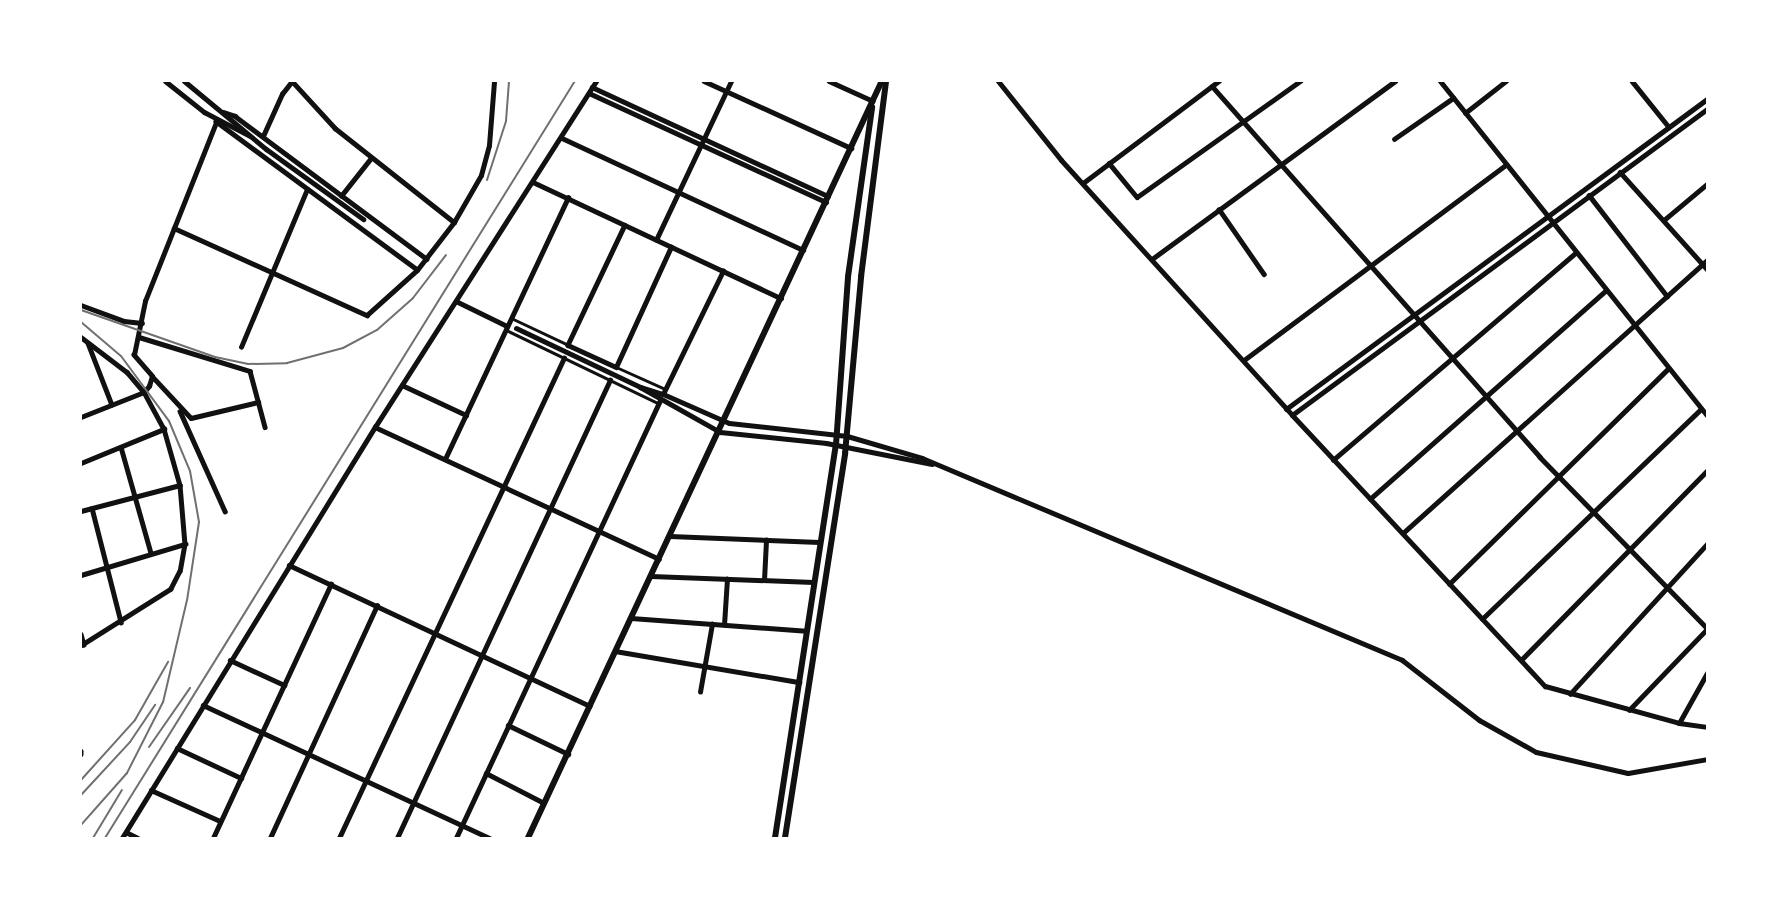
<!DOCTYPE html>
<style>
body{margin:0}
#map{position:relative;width:1788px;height:919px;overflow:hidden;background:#fff;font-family:"Noto Sans",sans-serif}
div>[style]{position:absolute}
.pedestrian>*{height:3px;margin:-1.5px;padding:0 1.5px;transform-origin:1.5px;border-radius:1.5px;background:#111}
.minor>*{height:4.5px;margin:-2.25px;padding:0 2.25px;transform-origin:2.25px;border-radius:2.25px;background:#111}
.tertiary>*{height:5px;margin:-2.5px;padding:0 2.5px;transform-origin:2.5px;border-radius:2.5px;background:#111}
.secondary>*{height:5.5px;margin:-2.75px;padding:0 2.75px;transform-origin:2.75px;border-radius:2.75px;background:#111}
.rail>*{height:2px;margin:-1px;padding:0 1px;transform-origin:1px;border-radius:1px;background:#707070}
span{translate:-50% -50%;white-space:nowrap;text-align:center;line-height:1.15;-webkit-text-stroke:5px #fff;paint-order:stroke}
.frame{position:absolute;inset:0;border:82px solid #fff;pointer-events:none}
</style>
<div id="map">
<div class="pedestrian">
<div style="left:511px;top:318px;width:63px;rotate:25.3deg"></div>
<div style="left:506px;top:330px;width:169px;rotate:25.7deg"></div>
<div style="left:616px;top:367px;width:54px;rotate:24.2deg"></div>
</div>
<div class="minor">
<div style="left:704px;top:81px;width:162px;rotate:24.5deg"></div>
<div style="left:829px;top:81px;width:48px;rotate:24.4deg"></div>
<div style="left:1632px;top:81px;width:59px;rotate:51.2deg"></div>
<div style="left:1212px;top:86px;width:495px;rotate:48.5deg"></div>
<div style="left:1540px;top:457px;width:239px;rotate:45.7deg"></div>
<div style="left:592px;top:87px;width:260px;rotate:24.8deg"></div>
<div style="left:589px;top:93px;width:261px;rotate:24.7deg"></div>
<div style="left:223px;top:112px;width:13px;rotate:18deg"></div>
<div style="left:235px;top:116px;width:239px;rotate:36.7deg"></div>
<div style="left:1465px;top:113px;width:52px;rotate:-38deg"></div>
<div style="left:263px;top:136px;width:46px;rotate:-65.7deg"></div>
<div style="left:282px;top:94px;width:16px;rotate:-52deg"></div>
<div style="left:292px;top:81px;width:64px;rotate:47.5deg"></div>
<div style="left:335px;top:128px;width:152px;rotate:38.3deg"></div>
<div style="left:562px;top:138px;width:266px;rotate:24.9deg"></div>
<div style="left:1394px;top:139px;width:72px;rotate:-34.8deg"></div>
<div style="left:1109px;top:163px;width:44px;rotate:50.5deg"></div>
<div style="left:1137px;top:197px;width:200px;rotate:-35.4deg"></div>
<div style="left:1620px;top:172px;width:130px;rotate:48.1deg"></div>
<div style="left:533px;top:182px;width:274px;rotate:25.1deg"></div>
<div style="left:1083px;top:183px;width:170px;rotate:-36.9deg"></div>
<div style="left:1589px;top:195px;width:128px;rotate:52.3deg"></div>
<div style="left:341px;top:196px;width:48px;rotate:-51.7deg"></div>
<div style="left:1219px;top:209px;width:79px;rotate:55.3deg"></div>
<div style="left:1664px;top:220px;width:56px;rotate:-39.9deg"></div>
<div style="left:625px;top:225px;width:133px;rotate:115.4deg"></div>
<div style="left:568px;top:345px;width:53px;rotate:24.6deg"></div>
<div style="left:616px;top:367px;width:132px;rotate:-65.4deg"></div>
<div style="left:174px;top:228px;width:212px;rotate:24.3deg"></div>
<div style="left:367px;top:315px;width:67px;rotate:-42deg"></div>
<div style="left:417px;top:270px;width:250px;rotate:-143.6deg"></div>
<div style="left:656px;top:240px;width:176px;rotate:-64.7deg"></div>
<div style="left:1152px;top:259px;width:301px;rotate:-36.2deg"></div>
<div style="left:456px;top:301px;width:57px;rotate:26.1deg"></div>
<div style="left:81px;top:305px;width:46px;rotate:20.4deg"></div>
<div style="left:124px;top:321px;width:18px;rotate:6deg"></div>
<div style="left:81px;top:337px;width:58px;rotate:37.3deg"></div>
<div style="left:127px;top:372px;width:26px;rotate:50deg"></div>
<div style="left:144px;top:392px;width:42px;rotate:61.6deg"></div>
<div style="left:164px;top:429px;width:58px;rotate:74.1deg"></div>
<div style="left:180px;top:485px;width:59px;rotate:85.2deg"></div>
<div style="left:185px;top:544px;width:27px;rotate:100deg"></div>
<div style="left:180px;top:571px;width:20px;rotate:117deg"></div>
<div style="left:171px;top:589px;width:107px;rotate:147.7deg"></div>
<div style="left:139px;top:337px;width:116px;rotate:17deg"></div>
<div style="left:250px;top:371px;width:58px;rotate:75deg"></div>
<div style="left:88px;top:343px;width:66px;rotate:68.8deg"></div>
<div style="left:241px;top:347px;width:171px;rotate:-67.3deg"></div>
<div style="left:1244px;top:360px;width:327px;rotate:-36.7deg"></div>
<div style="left:152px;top:376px;width:57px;rotate:47.1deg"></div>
<div style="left:191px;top:418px;width:69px;rotate:-13.4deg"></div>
<div style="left:402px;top:385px;width:71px;rotate:25.1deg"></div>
<div style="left:663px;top:394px;width:137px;rotate:-64deg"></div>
<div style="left:180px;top:411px;width:110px;rotate:65.8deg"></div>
<div style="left:81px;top:417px;width:68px;rotate:-21.6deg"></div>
<div style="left:144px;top:392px;width:8px;rotate:-50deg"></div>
<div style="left:149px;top:386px;width:10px;rotate:-73deg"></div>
<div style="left:152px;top:376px;width:28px;rotate:-131deg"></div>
<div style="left:134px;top:355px;width:55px;rotate:-78.5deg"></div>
<div style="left:145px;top:301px;width:195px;rotate:-68.3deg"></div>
<div style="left:375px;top:427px;width:313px;rotate:24.9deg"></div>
<div style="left:121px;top:447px;width:110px;rotate:74.2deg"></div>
<div style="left:445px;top:459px;width:289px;rotate:-64.8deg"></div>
<div style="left:1333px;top:460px;width:318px;rotate:-40.5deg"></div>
<div style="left:81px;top:463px;width:90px;rotate:-22.3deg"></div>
<div style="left:1370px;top:499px;width:314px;rotate:-41.5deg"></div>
<div style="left:92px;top:508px;width:118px;rotate:75.7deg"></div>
<div style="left:81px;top:511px;width:102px;rotate:-14.7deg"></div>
<div style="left:1403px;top:533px;width:409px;rotate:-41.9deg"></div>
<div style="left:670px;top:536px;width:149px;rotate:2.3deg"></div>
<div style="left:289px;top:565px;width:332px;rotate:25.1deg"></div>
<div style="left:81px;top:575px;width:109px;rotate:-16.6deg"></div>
<div style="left:651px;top:576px;width:162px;rotate:2.1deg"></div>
<div style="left:764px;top:580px;width:40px;rotate:-87.1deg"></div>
<div style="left:1449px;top:584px;width:307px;rotate:-44.5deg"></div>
<div style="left:631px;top:618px;width:175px;rotate:4.2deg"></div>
<div style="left:1482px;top:619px;width:303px;rotate:-43.8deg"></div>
<div style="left:724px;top:625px;width:46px;rotate:-86.3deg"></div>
<div style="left:81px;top:634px;width:11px;rotate:75deg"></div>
<div style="left:615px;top:651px;width:187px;rotate:9.6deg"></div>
<div style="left:230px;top:660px;width:60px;rotate:24.8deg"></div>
<div style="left:1521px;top:660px;width:265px;rotate:-45.5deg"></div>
<div style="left:700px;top:692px;width:69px;rotate:-80deg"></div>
<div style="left:1570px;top:694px;width:203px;rotate:-47.6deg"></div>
<div style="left:203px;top:705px;width:316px;rotate:24.9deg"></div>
<div style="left:1629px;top:710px;width:112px;rotate:-46.1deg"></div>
<div style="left:508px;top:725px;width:67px;rotate:25.8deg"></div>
<div style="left:177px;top:748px;width:71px;rotate:25.1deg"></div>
<div style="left:81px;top:751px;width:3px;rotate:90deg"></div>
<div style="left:486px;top:773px;width:65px;rotate:27.3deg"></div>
<div style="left:151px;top:790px;width:76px;rotate:24.2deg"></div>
<div style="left:126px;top:832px;width:13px;rotate:27deg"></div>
<div style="left:122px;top:838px;width:483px;rotate:-58.4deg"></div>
<div style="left:375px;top:427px;width:411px;rotate:-57.4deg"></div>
<div style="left:213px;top:838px;width:280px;rotate:-65.1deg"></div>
<div style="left:270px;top:838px;width:256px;rotate:-65.3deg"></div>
<div style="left:339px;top:838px;width:530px;rotate:-64.89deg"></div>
<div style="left:397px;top:838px;width:505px;rotate:-65.06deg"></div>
<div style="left:456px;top:838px;width:483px;rotate:-65deg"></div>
</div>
<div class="tertiary">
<div style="left:165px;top:81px;width:50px;rotate:38.5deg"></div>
<div style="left:204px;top:112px;width:52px;rotate:27.6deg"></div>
<div style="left:184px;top:81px;width:107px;rotate:39.7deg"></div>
<div style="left:266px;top:149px;width:120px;rotate:35.8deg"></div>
<div style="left:998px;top:81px;width:101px;rotate:51.4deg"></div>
<div style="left:1061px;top:160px;width:344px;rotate:47.8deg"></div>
<div style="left:1292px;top:415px;width:371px;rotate:47deg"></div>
<div style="left:1545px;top:686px;width:139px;rotate:15.4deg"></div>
<div style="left:1679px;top:723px;width:28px;rotate:8deg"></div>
<div style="left:1440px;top:81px;width:428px;rotate:51.4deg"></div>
<div style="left:417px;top:270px;width:61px;rotate:-52.4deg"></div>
<div style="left:454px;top:222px;width:54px;rotate:-60.1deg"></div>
<div style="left:481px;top:175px;width:31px;rotate:-75deg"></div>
<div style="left:489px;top:145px;width:64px;rotate:-85.5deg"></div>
<div style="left:516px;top:328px;width:137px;rotate:25.4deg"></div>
<div style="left:640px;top:387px;width:92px;rotate:29.4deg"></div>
<div style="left:720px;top:432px;width:107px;rotate:5.9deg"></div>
<div style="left:826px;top:443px;width:108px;rotate:11.2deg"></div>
<div style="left:640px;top:387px;width:24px;rotate:17deg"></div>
<div style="left:663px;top:394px;width:72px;rotate:23.7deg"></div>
<div style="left:729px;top:423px;width:119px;rotate:6.3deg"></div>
<div style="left:847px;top:436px;width:78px;rotate:16.3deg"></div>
<div style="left:922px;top:458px;width:521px;rotate:22.82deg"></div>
<div style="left:1402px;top:660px;width:98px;rotate:37.9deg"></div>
<div style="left:1479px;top:720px;width:65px;rotate:29.3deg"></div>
<div style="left:1536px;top:752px;width:94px;rotate:12.9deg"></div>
<div style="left:1628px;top:773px;width:80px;rotate:-10deg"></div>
<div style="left:1286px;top:409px;width:523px;rotate:-36.37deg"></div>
<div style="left:1292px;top:415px;width:516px;rotate:-36.4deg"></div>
<div style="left:1679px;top:723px;width:57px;rotate:-60.8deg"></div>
</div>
<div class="secondary">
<div style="left:528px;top:838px;width:836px;rotate:-64.94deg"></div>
<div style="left:775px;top:838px;width:398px;rotate:-81.2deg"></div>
<div style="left:836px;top:445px;width:168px;rotate:-85.9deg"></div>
<div style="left:848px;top:277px;width:171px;rotate:-81.9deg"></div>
<div style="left:785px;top:838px;width:389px;rotate:-81.1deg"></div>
<div style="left:845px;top:454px;width:178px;rotate:-84.8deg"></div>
<div style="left:861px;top:277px;width:198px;rotate:-82.7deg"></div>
</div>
<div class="rail">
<div style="left:487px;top:180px;width:62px;rotate:-72.1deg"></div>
<div style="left:506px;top:121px;width:40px;rotate:-85.7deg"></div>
<div style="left:81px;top:310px;width:142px;rotate:19.3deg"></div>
<div style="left:215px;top:357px;width:34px;rotate:12deg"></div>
<div style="left:248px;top:364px;width:39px;rotate:-1deg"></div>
<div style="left:287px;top:363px;width:58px;rotate:-15deg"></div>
<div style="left:343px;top:348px;width:38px;rotate:-28deg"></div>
<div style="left:377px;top:330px;width:48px;rotate:-41.6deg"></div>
<div style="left:413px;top:298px;width:54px;rotate:-52.5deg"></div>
<div style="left:81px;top:322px;width:52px;rotate:40.4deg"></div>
<div style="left:121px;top:356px;width:81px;rotate:53.6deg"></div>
<div style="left:169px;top:421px;width:54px;rotate:67.2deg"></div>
<div style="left:190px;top:471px;width:52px;rotate:80deg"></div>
<div style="left:199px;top:522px;width:79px;rotate:98.7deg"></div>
<div style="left:187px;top:600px;width:105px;rotate:103.2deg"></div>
<div style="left:163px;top:702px;width:80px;rotate:116.9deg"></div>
<div style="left:127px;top:773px;width:69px;rotate:131.5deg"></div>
<div style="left:149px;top:747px;width:72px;rotate:-55.2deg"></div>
<div style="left:81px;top:780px;width:81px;rotate:-48deg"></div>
<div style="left:135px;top:720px;width:67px;rotate:-60.4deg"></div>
<div style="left:81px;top:795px;width:72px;rotate:-47.2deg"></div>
<div style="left:130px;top:742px;width:45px;rotate:-56deg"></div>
<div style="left:93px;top:838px;width:56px;rotate:-58.9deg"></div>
<div style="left:105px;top:838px;width:891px;rotate:-58.17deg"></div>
</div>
<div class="frame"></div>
</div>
